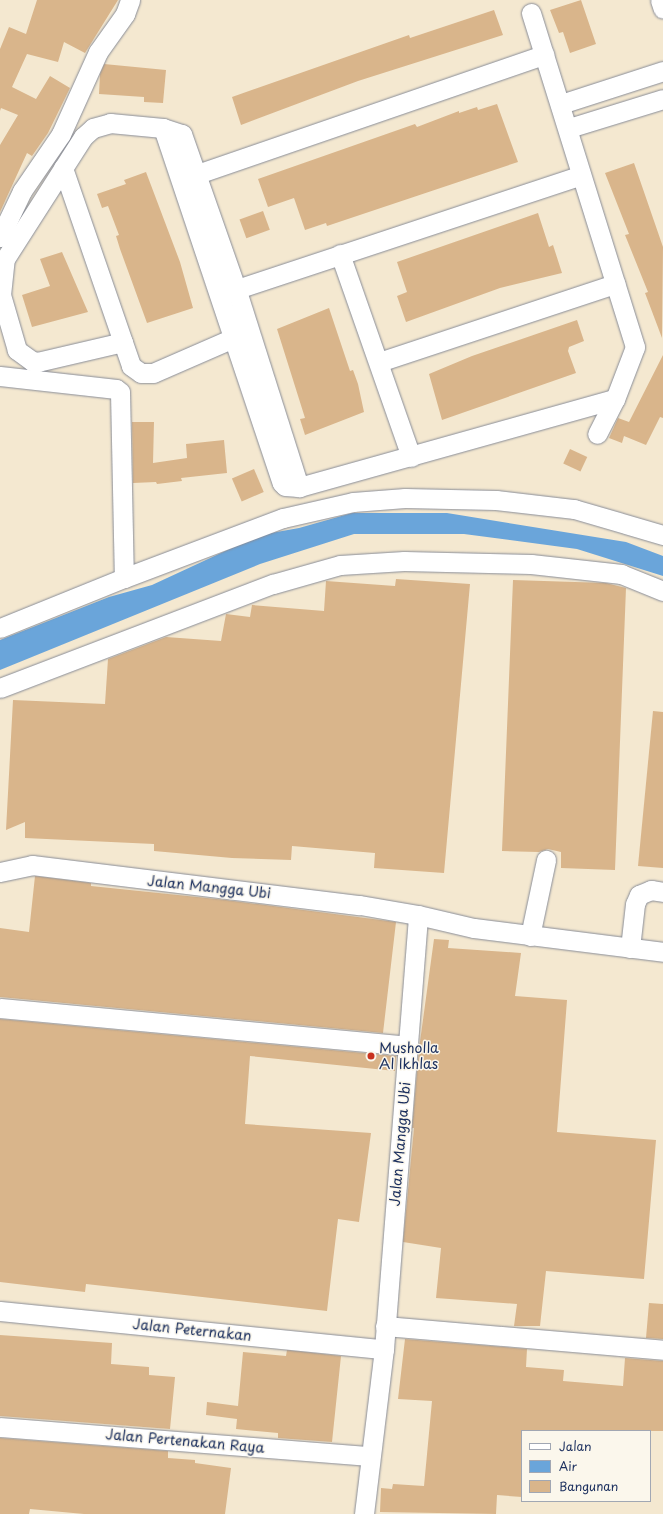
<!DOCTYPE html>
<style>
body{margin:0}
#map{position:relative;width:663px;height:1514px;overflow:hidden;background:#f4e8d0;font-family:"Playpen Sans",sans-serif}
div>[style]{position:absolute}
.water>*{inset:0;background:#6aa5da}
.building>*{inset:0;background:#d9b58b;transform-origin:0 0}
.roads{filter:drop-shadow(0 0 1px #888c97) drop-shadow(0 0 1px #888c97)}
.minor>*{height:19px;margin:-9.5px;padding:0 9.5px;transform-origin:9.5px;border-radius:9.5px;background:#fff}
.dots>*{width:11px;height:11px;translate:-50% -50%;box-sizing:border-box;border:2px solid #fbf7ec;border-radius:50%}
span{translate:-50% -50%;white-space:nowrap;text-align:center;line-height:1.15;-webkit-text-stroke:3px #fbf7ec;paint-order:stroke}
.street-label{font-size:14px;color:#1b2f5e}
.poi-label{font-size:14px;color:#1b2f5e}
.left{translate:0 -50%;text-align:left}
.legend{position:absolute;left:521px;top:1430px;width:130px;height:72px;box-sizing:border-box;background:#fbf7ec;border:1px solid #a1a7b3;margin:0;padding:5px 7px;list-style:none;font-size:12px;color:#1b2f5e}
.legend li{display:flex;align-items:center;gap:8px;height:20px}
.legend b{width:20px;border:1px solid #a1a7b3}
</style>
<div id="map">
<div class="water">
<div style="clip-path:polygon(352px 513px,447px 513px,626px 542px,663px 556px,663px 576px,577px 549px,464px 534px,354px 534px,260px 564px,0 670px,0 640px,109px 597px,152px 585px,260px 535px,299px 528px)"></div>
</div>
<div class="building">
<div style="clip-path:polygon(37px 0,118px 0,85px 53px,64px 42px,58px 62px,27px 54px,12px 87px,36px 99px,50px 76px,70px 88px,48px 133px,32px 156px,27px 153px,0 212px,0 145px,18px 115px,1px 108px,0 111px,0 49px,9px 27px,26px 34px)"></div>
<div style="clip-path:polygon(581px 0,596px 44px,570px 53px,563px 32px,559px 33px,550px 10px)"></div>
<div style="clip-path:polygon(494px 10px,503px 35px,358px 81px,241px 125px,232px 97px,409px 35px,410px 38px)"></div>
<div style="clip-path:polygon(104px 64px,166px 70px,163px 103px,144px 102px,144px 97px,99px 94px,100px 74px)"></div>
<div style="clip-path:polygon(497px 104px,518px 162px,327px 226px,326px 223px,305px 230px,294px 198px,268px 207px,258px 179px,415px 124px,417px 127px,459px 111px,459px 113px,477px 107px,478px 110px)"></div>
<div style="clip-path:polygon(634px 163px,663px 247px,662px 338px,645px 293px,648px 292px,625px 235px,629px 234px,605px 173px)"></div>
<div style="clip-path:polygon(146px 172px,180px 262px,193px 308px,147px 323px,120px 249px,116px 236px,119px 235px,108px 206px,102px 208px,97px 194px,126px 184px,124px 180px)"></div>
<div style="left:263px;top:211px;width:20px;height:25px;rotate:70deg"></div>
<div style="clip-path:polygon(538px 213px,549px 247px,553px 245px,562px 273px,500px 288px,406px 322px,397px 296px,407px 292px,397px 262px)"></div>
<div style="clip-path:polygon(62px 252px,88px 312px,32px 327px,22px 295px,50px 286px,40px 259px)"></div>
<div style="clip-path:polygon(329px 308px,350px 371px,353px 370px,358px 384px,364px 412px,305px 435px,300px 419px,305px 418px,277px 329px)"></div>
<div style="clip-path:polygon(577px 320px,584px 341px,569px 347px,568px 351px,576px 373px,442px 420px,429px 374px,472px 356px)"></div>
<div style="clip-path:polygon(663px 355px,663px 418px,660px 417px,646px 445px,624px 436px,622px 443px,609px 438px,618px 418px,629px 422px)"></div>
<div style="clip-path:polygon(132px 422px,154px 422px,153px 463px,187px 458px,186px 444px,224px 440px,227px 473px,181px 478px,182px 481px,157px 484px,156px 482px,133px 483px)"></div>
<div style="left:570px;top:449px;width:19px;height:16px;rotate:25deg"></div>
<div style="left:254px;top:469px;width:25px;height:24px;rotate:67deg"></div>
<div style="clip-path:polygon(396px 579px,470px 584px,444px 873px,374px 868px,375px 853px,292px 846px,291px 860px,232px 858px,154px 851px,154px 844px,25px 838px,25px 822px,6px 830px,13px 700px,105px 704px,108px 659px,166px 637px,221px 641px,226px 614px,250px 617px,252px 605px,324px 611px,326px 581px,395px 586px)"></div>
<div style="clip-path:polygon(513px 580px,606px 583px,626px 588px,615px 870px,561px 868px,561px 852px,548px 849px,539px 852px,502px 851px)"></div>
<div style="clip-path:polygon(653px 711px,663px 712px,663px 868px,638px 866px)"></div>
<div style="clip-path:polygon(35px 876px,91px 883px,91px 886px,226px 900px,396px 922px,383px 1033px,0 997px,0 928px,29px 932px)"></div>
<div style="clip-path:polygon(434px 939px,449px 940px,448px 948px,521px 953px,515px 996px,567px 1000px,557px 1132px,656px 1140px,644px 1279px,546px 1271px,540px 1326px,514px 1326px,517px 1304px,436px 1298px,441px 1248px,403px 1242px,414px 1128px,412px 1128px,419px 1049px)"></div>
<div style="clip-path:polygon(0 1019px,396px 1056px,395px 1071px,250px 1056px,245px 1124px,371px 1133px,359px 1222px,338px 1219px,327px 1311px,86px 1284px,85px 1292px,0 1282px)"></div>
<div style="clip-path:polygon(649px 1303px,663px 1304px,663px 1339px,646px 1338px)"></div>
<div style="clip-path:polygon(0 1335px,112px 1343px,111px 1364px,149px 1367px,149px 1375px,175px 1377px,170px 1429px,0 1416px)"></div>
<div style="clip-path:polygon(405px 1339px,527px 1349px,526px 1367px,564px 1370px,563px 1381px,623px 1386px,625px 1358px,663px 1361px,663px 1431px,522px 1431px,522px 1497px,497px 1495px,496px 1514px,380px 1512px,381px 1488px,392px 1489px,393px 1484px,424px 1486px,432px 1401px,398px 1399px)"></div>
<div style="clip-path:polygon(287px 1350px,341px 1356px,332px 1442px,278px 1438px,278px 1433px,236px 1429px,237px 1419px,206px 1415px,207px 1402px,238px 1406px,243px 1352px,286px 1356px)"></div>
<div style="clip-path:polygon(0 1438px,168px 1451px,168px 1458px,195px 1460px,195px 1463px,231px 1468px,225px 1514px,84px 1514px,30px 1509px,29px 1514px,0 1514px)"></div>
</div>
<div class="roads">
<div class="minor">
<div style="left:660px;top:0;width:9px;rotate:72deg"></div>
<div style="left:531px;top:13px;width:350px;rotate:72.7deg"></div>
<div style="left:635px;top:347px;width:56px;rotate:111deg"></div>
<div style="left:615px;top:399px;width:39px;rotate:117deg"></div>
<div style="left:561px;top:104px;width:107px;rotate:-17.9deg"></div>
<div style="left:163px;top:128px;width:374px;rotate:71.5deg"></div>
<div style="left:282px;top:483px;width:4px;rotate:45deg"></div>
<div style="left:285px;top:486px;width:14px;rotate:4deg"></div>
<div style="left:299px;top:487px;width:328px;rotate:-15.6deg"></div>
<div style="left:569px;top:128px;width:98px;rotate:-17.1deg"></div>
<div style="left:63px;top:168px;width:209px;rotate:71deg"></div>
<div style="left:131px;top:366px;width:12px;rotate:35deg"></div>
<div style="left:141px;top:373px;width:12px"></div>
<div style="left:153px;top:373px;width:87px;rotate:-23.6deg"></div>
<div style="left:233px;top:338px;width:12px;rotate:-35deg"></div>
<div style="left:186px;top:178px;width:379px;rotate:-19deg"></div>
<div style="left:0;top:237px;width:51px;rotate:-64.4deg"></div>
<div style="left:22px;top:191px;width:69px;rotate:-55.6deg"></div>
<div style="left:61px;top:134px;width:90px;rotate:-65.7deg"></div>
<div style="left:98px;top:52px;width:47px;rotate:-54.6deg"></div>
<div style="left:125px;top:14px;width:15px;rotate:-70deg"></div>
<div style="left:340px;top:254px;width:215px;rotate:70.7deg"></div>
<div style="left:225px;top:293px;width:375px;rotate:-18.3deg"></div>
<div style="left:123px;top:342px;width:87px;rotate:166.8deg"></div>
<div style="left:38px;top:362px;width:6px;rotate:-171deg"></div>
<div style="left:32px;top:361px;width:19px;rotate:-144deg"></div>
<div style="left:17px;top:350px;width:57px;rotate:-106.2deg"></div>
<div style="left:1px;top:295px;width:36px;rotate:-84deg"></div>
<div style="left:5px;top:259px;width:145px;rotate:-57.4deg"></div>
<div style="left:83px;top:137px;width:13px;rotate:-42deg"></div>
<div style="left:93px;top:128px;width:18px;rotate:-16deg"></div>
<div style="left:110px;top:123px;width:53px;rotate:5.4deg"></div>
<div style="left:163px;top:128px;width:20px;rotate:18deg"></div>
<div style="left:182px;top:134px;width:163px;rotate:70.7deg"></div>
<div style="left:236px;top:288px;width:209px;rotate:72.4deg"></div>
<div style="left:379px;top:362px;width:249px;rotate:-18.3deg"></div>
<div style="left:0;top:376px;width:117px;rotate:6.4deg"></div>
<div style="left:116px;top:389px;width:5px;rotate:37deg"></div>
<div style="left:120px;top:392px;width:186px;rotate:88.8deg"></div>
<div style="left:0;top:628px;width:134px;rotate:-22deg"></div>
<div style="left:124px;top:578px;width:170px;rotate:-20.7deg"></div>
<div style="left:283px;top:518px;width:72px;rotate:-12.9deg"></div>
<div style="left:353px;top:502px;width:52px;rotate:-4.4deg"></div>
<div style="left:405px;top:498px;width:91px;rotate:1.3deg"></div>
<div style="left:496px;top:500px;width:79px;rotate:6.6deg"></div>
<div style="left:574px;top:509px;width:93px;rotate:16.3deg"></div>
<div style="left:0;top:688px;width:292px;rotate:-20.9deg"></div>
<div style="left:273px;top:584px;width:70px;rotate:-15.8deg"></div>
<div style="left:340px;top:565px;width:64px;rotate:-3.6deg"></div>
<div style="left:404px;top:561px;width:127px;rotate:1.4deg"></div>
<div style="left:531px;top:564px;width:91px;rotate:6.3deg"></div>
<div style="left:621px;top:574px;width:45px;rotate:22deg"></div>
<div style="left:0;top:872px;width:33px;rotate:-12deg"></div>
<div style="left:32px;top:865px;width:330px;rotate:7deg"></div>
<div style="left:360px;top:905px;width:59px;rotate:9.8deg"></div>
<div style="left:530px;top:936px;width:78px;rotate:-78.1deg"></div>
<div style="left:630px;top:948px;width:44px;rotate:-83.5deg"></div>
<div style="left:635px;top:904px;width:10px;rotate:-66deg"></div>
<div style="left:639px;top:895px;width:13px;rotate:-23deg"></div>
<div style="left:651px;top:890px;width:12px;rotate:9deg"></div>
<div style="left:0;top:1008px;width:410px;rotate:5.3deg"></div>
<div style="left:0;top:1311px;width:386px;rotate:5.7deg"></div>
<div style="left:385px;top:1326px;width:279px;rotate:4.9deg"></div>
<div style="left:0;top:1427px;width:371px;rotate:4.5deg"></div>
<div style="left:364px;top:1514px;width:166px;rotate:-83.1deg"></div>
<div style="left:384px;top:1349px;width:435px;rotate:-85.5deg"></div>
<div style="left:418px;top:915px;width:57px;rotate:13.1deg"></div>
<div style="left:474px;top:928px;width:191px;rotate:7.2deg"></div>
</div>
</div>
<div class="dots">
<div style="left:371px;top:1056px;background:#c8321e"></div>
</div>
<div class="street-label">
<span style="left:209px;top:887px;rotate:6deg">Jalan Mangga Ubi</span>
<span style="left:400px;top:1144px;rotate:-85deg">Jalan Mangga Ubi</span>
<span style="left:192px;top:1330px;rotate:6deg">Jalan Peternakan</span>
<span style="left:185px;top:1441px;rotate:5deg">Jalan Pertenakan Raya</span>
</div>
<div class="poi-label">
<span class="left" style="left:379px;top:1056px">Musholla<br>Al Ikhlas</span>
</div>
<ul class="legend">
<li><b style="height:5px;background:#fff"></b>Jalan</li>
<li><b style="height:11px;background:#6aa5da"></b>Air</li>
<li><b style="height:11px;background:#d9b58b"></b>Bangunan</li>
</ul>
</div>
